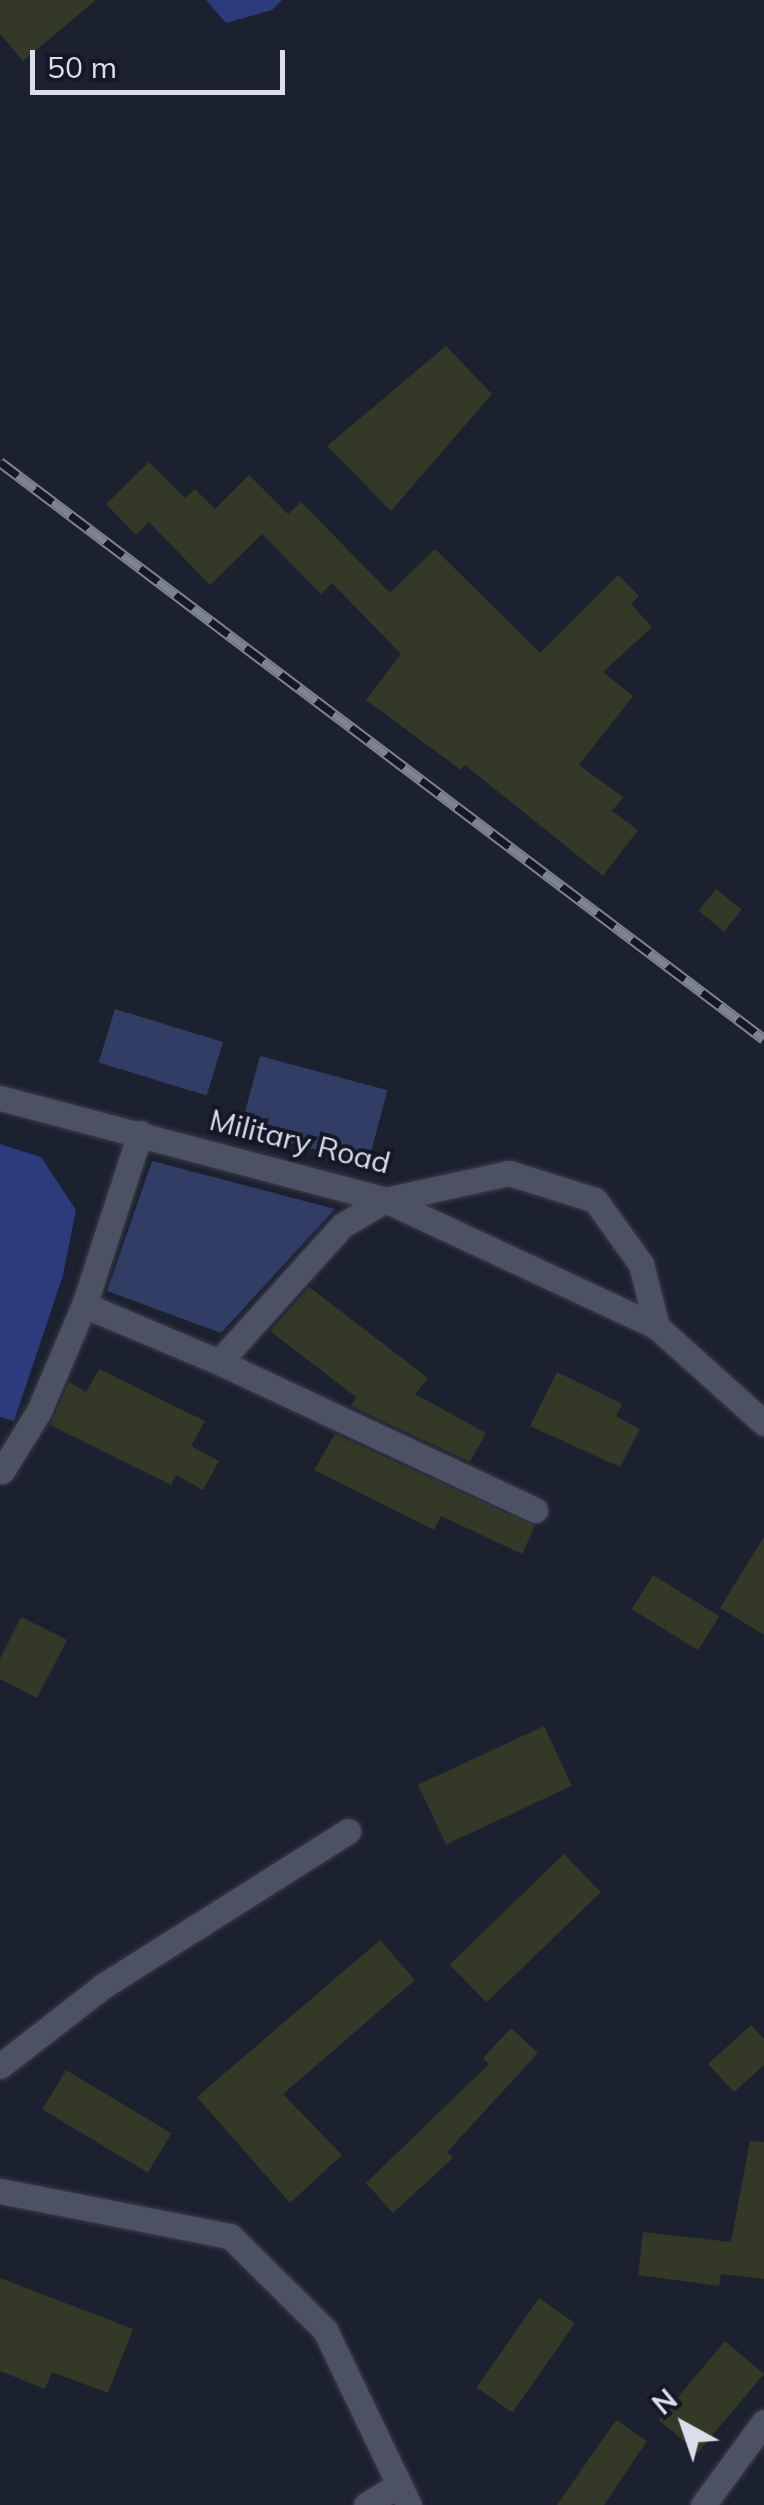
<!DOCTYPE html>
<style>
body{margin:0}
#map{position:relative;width:764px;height:2505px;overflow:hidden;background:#1c2130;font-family:Mulish,sans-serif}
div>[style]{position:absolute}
.green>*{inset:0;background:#313d65;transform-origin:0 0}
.water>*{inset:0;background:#2b3b7c}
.building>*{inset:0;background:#343827;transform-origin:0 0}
.roads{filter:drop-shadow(0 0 2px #393d49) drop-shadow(0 0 2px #393d49)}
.street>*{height:25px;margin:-12.5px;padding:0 12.5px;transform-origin:12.5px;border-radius:12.5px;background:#4c5263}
.rail>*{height:11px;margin-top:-5.5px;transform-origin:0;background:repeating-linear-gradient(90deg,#131726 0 22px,#7e8390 0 44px);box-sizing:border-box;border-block:2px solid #7e8390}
span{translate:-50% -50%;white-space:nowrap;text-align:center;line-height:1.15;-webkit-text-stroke:8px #131726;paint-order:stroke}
.street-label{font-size:30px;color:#dadee9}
.north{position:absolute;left:634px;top:2375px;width:100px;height:100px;-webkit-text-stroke:8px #131726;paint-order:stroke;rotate:320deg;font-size:28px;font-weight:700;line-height:40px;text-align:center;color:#dadee9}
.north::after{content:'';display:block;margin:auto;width:35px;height:45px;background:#dadee9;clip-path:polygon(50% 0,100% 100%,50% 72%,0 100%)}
.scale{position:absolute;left:30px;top:50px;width:255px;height:45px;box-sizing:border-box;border:5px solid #dadee9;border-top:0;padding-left:12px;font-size:30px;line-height:35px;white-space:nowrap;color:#dadee9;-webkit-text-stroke:8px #131726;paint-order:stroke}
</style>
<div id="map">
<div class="green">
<div style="left:115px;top:1009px;width:113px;height:56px;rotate:17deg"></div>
<div style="left:260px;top:1056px;width:132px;height:76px;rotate:15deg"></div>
<div style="clip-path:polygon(152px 1161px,335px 1209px,221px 1333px,107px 1291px)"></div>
</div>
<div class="water">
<div style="clip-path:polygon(206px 0,282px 0,272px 10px,226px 23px)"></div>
<div style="clip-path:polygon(0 1144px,41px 1157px,76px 1210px,63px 1275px,14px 1421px,0 1417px)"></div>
</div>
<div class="building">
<div style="clip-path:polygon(0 0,96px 0,23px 61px,0 34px)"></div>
<div style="clip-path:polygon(446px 346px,492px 394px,391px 511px,327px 446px)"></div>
<div style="clip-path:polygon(149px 462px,185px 498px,195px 489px,215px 509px,249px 475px,288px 514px,301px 502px,390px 593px,435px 549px,540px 653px,618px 575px,639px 596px,631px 604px,652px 627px,603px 672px,633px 696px,579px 765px,623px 797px,612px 811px,638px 830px,603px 876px,465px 765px,461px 770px,366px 700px,401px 654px,332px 583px,321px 594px,262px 534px,210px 585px,149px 522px,136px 535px,106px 504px)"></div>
<div style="left:716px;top:889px;width:33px;height:28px;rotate:39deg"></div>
<div style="clip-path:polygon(309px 1287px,428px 1378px,415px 1394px,486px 1433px,470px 1462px,351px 1406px,356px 1397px,270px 1331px)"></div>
<div style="clip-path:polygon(99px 1369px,205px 1421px,191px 1446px,219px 1461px,203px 1490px,176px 1475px,171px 1485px,50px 1425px,69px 1382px,86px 1392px)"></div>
<div style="clip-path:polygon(557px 1372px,622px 1404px,616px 1416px,640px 1429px,620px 1467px,530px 1426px)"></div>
<div style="clip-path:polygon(335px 1434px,535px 1526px,522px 1554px,441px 1516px,434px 1530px,314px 1470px)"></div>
<div style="clip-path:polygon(764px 1537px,764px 1635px,720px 1608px)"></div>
<div style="left:653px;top:1575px;width:78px;height:40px;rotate:32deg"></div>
<div style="clip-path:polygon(21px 1617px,67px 1640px,37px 1698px,0 1679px,0 1659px)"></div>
<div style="left:544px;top:1726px;width:66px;height:139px;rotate:65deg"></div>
<div style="left:564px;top:1854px;width:53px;height:159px;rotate:46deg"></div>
<div style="clip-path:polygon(380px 1940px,415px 1980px,283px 2094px,342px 2155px,290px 2203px,197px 2097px)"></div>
<div style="clip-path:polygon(751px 2025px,764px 2039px,764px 2065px,734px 2092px,708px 2064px)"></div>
<div style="clip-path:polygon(511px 2028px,538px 2053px,447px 2152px,453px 2158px,393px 2213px,366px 2183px,489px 2064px,483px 2058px)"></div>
<div style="left:66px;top:2070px;width:123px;height:46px;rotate:31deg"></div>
<div style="clip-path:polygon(750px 2141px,764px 2142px,764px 2279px,721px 2274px,719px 2286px,638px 2275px,643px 2232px,731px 2242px)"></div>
<div style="clip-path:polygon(0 2278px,133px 2329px,108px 2393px,52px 2372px,45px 2389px,0 2371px)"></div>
<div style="left:539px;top:2298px;width:44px;height:109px;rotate:35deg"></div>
<div style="left:725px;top:2341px;width:51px;height:103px;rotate:40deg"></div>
<div style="clip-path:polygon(616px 2420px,647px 2441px,604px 2505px,557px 2505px)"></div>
</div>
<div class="roads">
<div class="street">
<div style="left:0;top:1098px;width:398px;rotate:14.8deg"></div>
<div style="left:385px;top:1200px;width:127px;rotate:-12.3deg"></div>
<div style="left:509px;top:1173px;width:90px;rotate:17.4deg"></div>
<div style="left:595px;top:1200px;width:79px;rotate:54.3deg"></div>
<div style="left:641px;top:1264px;width:65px;rotate:75.7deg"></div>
<div style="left:657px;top:1327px;width:144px;rotate:41.9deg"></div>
<div style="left:140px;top:1133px;width:181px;rotate:108deg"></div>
<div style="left:84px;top:1305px;width:147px;rotate:22.9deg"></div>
<div style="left:2px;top:1471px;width:70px;rotate:-58.3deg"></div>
<div style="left:39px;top:1411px;width:115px;rotate:-67deg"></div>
<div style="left:535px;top:1510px;width:349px;rotate:-154.9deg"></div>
<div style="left:219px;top:1362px;width:185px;rotate:-47.9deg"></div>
<div style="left:343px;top:1225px;width:49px;rotate:-30.8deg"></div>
<div style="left:385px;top:1200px;width:300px;rotate:25deg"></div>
<div style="left:0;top:2066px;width:130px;rotate:-37.8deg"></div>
<div style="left:103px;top:1986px;width:290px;rotate:-32.3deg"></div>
<div style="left:0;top:2191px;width:234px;rotate:11.1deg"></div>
<div style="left:230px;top:2236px;width:134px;rotate:44.7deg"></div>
<div style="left:325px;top:2330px;width:194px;rotate:64.4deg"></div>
<div style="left:366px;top:2505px;width:39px;rotate:-32deg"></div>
<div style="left:703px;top:2505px;width:103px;rotate:-53.7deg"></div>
</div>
</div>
<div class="rail">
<div style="left:0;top:462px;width:957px;rotate:37.06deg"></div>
</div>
<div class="street-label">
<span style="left:300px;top:1141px;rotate:14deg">Military Road</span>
</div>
<div class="north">N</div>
<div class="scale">50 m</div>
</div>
